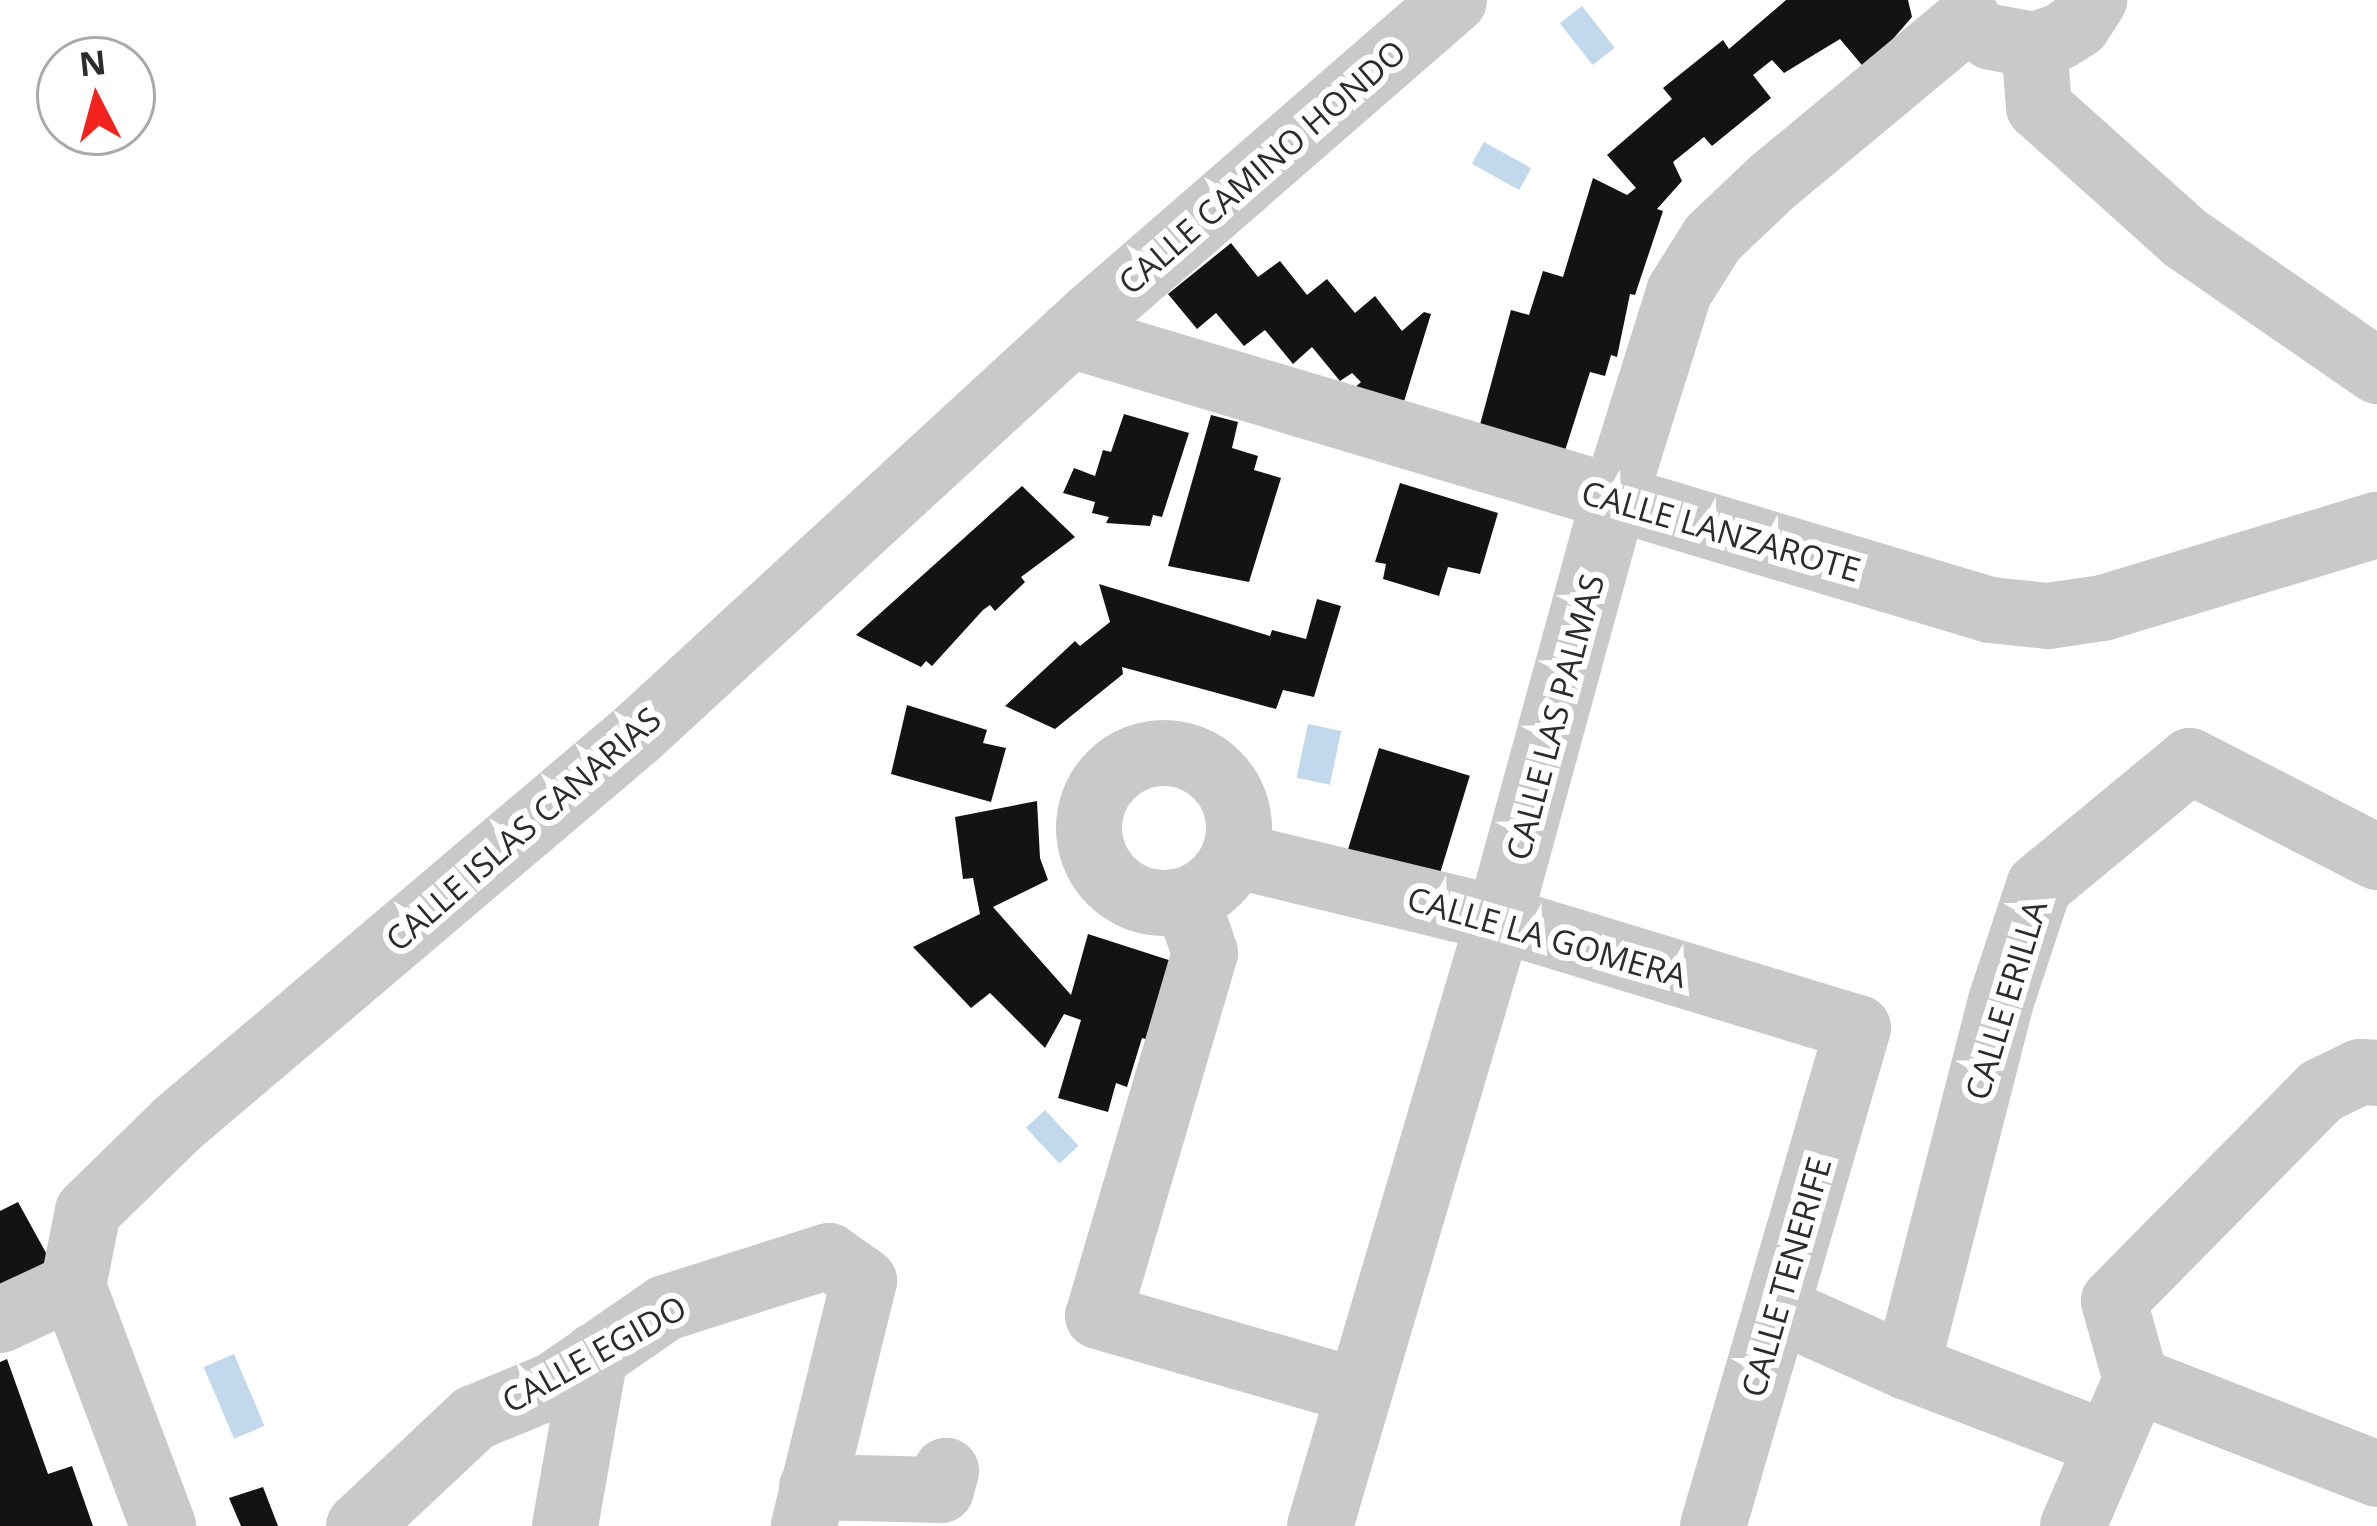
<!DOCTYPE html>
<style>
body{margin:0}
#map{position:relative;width:2377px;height:1526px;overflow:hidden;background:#fff;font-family:"Open Sans",sans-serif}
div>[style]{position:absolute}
.water>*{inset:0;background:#c1d8ed;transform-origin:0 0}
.building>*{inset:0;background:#131313;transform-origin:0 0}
.minor>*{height:66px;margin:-33px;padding:0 33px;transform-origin:33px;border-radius:33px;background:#c9c9c9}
.minor>.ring{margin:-33px;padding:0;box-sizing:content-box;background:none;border:66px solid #c9c9c9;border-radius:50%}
span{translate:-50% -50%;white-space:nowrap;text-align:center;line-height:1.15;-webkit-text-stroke:12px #fff;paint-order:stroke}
.street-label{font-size:33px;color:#2c2c2c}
.north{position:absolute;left:36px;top:36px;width:120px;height:120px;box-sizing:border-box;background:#fff;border:3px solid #ababab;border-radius:50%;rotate:354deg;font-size:33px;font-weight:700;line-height:48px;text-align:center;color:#2c2c2c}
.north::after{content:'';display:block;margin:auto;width:42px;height:54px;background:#f2231f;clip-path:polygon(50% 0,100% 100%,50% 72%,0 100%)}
</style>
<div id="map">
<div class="water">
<div style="left:1582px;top:6px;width:53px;height:28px;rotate:52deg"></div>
<div style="left:1484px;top:142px;width:54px;height:25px;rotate:29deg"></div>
<div style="left:1308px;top:724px;width:34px;height:55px;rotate:12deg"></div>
<div style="left:1045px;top:1110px;width:49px;height:26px;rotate:47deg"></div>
<div style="left:234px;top:1354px;width:78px;height:33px;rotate:67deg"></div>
</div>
<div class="building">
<div style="clip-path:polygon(1786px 0,1908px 0,1912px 17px,1866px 70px,1840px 39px,1784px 73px,1772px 60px,1753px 75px,1771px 98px,1712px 146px,1704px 137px,1673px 162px,1682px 181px,1657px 209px,1663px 211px,1635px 295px,1630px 294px,1617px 357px,1611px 355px,1605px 376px,1590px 372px,1563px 457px,1478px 432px,1511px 310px,1529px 315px,1543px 271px,1563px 277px,1593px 178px,1627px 195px,1636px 188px,1607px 155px,1672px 99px,1663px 88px,1723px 40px,1729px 49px)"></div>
<div style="clip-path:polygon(1231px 243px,1258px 277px,1280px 261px,1307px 295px,1327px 279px,1355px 313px,1375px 296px,1402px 331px,1424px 312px,1431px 314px,1402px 408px,1351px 391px,1361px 382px,1352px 373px,1340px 381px,1312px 347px,1293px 364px,1265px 330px,1244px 346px,1216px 313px,1197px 329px,1168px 294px)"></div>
<div style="clip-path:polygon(1124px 414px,1189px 433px,1162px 517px,1153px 515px,1150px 526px,1106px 523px,1109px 517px,1092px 513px,1095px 502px,1063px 493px,1074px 468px,1095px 476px,1103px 450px,1111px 452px)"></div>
<div style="clip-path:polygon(1211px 415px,1238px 422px,1232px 448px,1258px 456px,1254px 470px,1281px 478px,1249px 582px,1168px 566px)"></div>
<div style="clip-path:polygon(1400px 483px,1498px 513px,1480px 574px,1448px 567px,1439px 596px,1383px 579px,1386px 564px,1375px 562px)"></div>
<div style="clip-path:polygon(1022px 486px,1075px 537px,1021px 577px,1025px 582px,995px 611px,990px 605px,983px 610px,932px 666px,926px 661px,921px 667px,856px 635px)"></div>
<div style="clip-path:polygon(1099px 584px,1270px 636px,1272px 630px,1306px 639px,1317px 599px,1341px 606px,1314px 697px,1283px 690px,1276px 709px,1122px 667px,1123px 674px,1055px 729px,1005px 706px,1075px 641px,1080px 646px,1110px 622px)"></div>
<div style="clip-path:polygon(907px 705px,987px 730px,983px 743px,1006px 748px,991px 802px,891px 774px)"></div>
<div style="left:1379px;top:748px;width:95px;height:110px;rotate:17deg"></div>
<div style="clip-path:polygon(1037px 801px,1040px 858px,1048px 880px,993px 907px,1071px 995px,1088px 934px,1178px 963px,1156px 1042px,1142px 1038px,1127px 1087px,1116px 1083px,1108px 1112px,1058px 1098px,1081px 1020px,1064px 1014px,1045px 1048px,990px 993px,971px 1008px,913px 947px,980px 914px,973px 878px,963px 879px,955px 817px)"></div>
<div style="clip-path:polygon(18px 1202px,51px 1262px,0 1290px,0 1211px)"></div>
<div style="clip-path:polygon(7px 1359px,48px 1474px,72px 1466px,93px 1526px,0 1526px,0 1362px)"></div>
<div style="clip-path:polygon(263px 1487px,278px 1526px,241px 1526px,229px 1498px)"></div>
</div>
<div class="minor">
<div style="left:1991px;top:37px;width:44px;rotate:10.5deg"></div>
<div style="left:2034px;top:45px;width:26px;rotate:-18deg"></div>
<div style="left:2059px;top:37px;width:22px;rotate:-32deg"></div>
<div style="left:2078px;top:25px;width:30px;rotate:-57deg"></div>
<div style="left:2034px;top:45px;width:62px;rotate:85.4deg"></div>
<div style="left:2039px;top:107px;width:196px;rotate:41.9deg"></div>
<div style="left:2185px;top:238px;width:234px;rotate:34.7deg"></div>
<div style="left:1070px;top:335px;width:960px;rotate:16.64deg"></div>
<div style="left:1990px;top:610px;width:58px;rotate:5.9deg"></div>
<div style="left:2048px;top:616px;width:56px;rotate:-8.3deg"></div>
<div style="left:2103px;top:608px;width:286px;rotate:-16.9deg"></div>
<div class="ring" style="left:1089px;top:753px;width:84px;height:84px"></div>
<div style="left:1234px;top:855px;width:273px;rotate:13.6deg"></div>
<div style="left:1499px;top:919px;width:375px;rotate:16.9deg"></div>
<div style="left:1858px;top:1028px;width:519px;rotate:106.23deg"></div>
<div style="left:1187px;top:900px;width:56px;rotate:71.2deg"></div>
<div style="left:1205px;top:953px;width:378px;rotate:106.4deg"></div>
<div style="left:1098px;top:1316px;width:270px;rotate:16.1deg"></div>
<div style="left:73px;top:1286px;width:76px;rotate:-78.7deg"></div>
<div style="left:88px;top:1211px;width:124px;rotate:-44.3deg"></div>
<div style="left:177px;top:1124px;width:604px;rotate:-40.3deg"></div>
<div style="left:638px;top:733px;width:616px;rotate:-42.63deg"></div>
<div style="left:1091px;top:316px;width:481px;rotate:-41deg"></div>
<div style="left:73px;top:1286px;width:256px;rotate:69.4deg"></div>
<div style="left:1778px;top:1309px;width:141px;rotate:24.2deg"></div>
<div style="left:0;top:1320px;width:81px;rotate:-25deg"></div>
<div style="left:2136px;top:1380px;width:259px;rotate:21.3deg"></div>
<div style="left:2105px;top:1443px;width:212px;rotate:-159deg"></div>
<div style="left:1907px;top:1367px;width:378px;rotate:-75.6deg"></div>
<div style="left:2001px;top:1001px;width:121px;rotate:-71.7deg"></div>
<div style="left:2039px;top:886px;width:196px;rotate:-39.6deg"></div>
<div style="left:2190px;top:761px;width:210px;rotate:27.2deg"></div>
<div style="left:812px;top:1487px;width:129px;rotate:1.3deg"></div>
<div style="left:941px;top:1490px;width:20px;rotate:-75deg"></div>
<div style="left:359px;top:1526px;width:158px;rotate:-43.2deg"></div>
<div style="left:474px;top:1418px;width:87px;rotate:-22.4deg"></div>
<div style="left:554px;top:1385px;width:135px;rotate:-34.7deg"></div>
<div style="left:665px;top:1308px;width:172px;rotate:-17.6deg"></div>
<div style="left:829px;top:1256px;width:43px;rotate:35.5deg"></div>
<div style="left:864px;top:1281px;width:252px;rotate:103.8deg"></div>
<div style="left:565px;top:1526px;width:173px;rotate:-80deg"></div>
<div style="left:1320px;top:1526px;width:633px;rotate:-73.57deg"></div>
<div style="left:1499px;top:919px;width:434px;rotate:-74.7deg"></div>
<div style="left:1614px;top:500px;width:218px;rotate:-72.6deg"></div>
<div style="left:1679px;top:292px;width:64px;rotate:-57.8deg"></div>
<div style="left:1713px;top:238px;width:81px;rotate:-43.5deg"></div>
<div style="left:1772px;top:182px;width:255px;rotate:-39.7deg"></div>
<div style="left:2073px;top:1526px;width:159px;rotate:-66.7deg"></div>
<div style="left:2136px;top:1380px;width:82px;rotate:-105.6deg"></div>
<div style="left:2114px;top:1301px;width:295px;rotate:-45.4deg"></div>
<div style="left:2321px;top:1091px;width:43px;rotate:-26deg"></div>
<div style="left:2360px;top:1072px;width:17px;rotate:3deg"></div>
</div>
<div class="street-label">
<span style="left:1262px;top:167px;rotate:-41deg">CALLE CAMINO HONDO</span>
<span style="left:1721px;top:531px;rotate:16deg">CALLE LANZAROTE</span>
<span style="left:1555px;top:717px;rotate:-75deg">CALLE LAS PALMAS</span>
<span style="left:523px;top:829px;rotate:-41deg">CALLE ISLAS CANARIAS</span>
<span style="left:1547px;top:937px;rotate:16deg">CALLE LA GOMERA</span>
<span style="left:2006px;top:1000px;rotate:-73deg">CALLE ERILLA</span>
<span style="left:1786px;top:1277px;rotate:-74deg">CALLE TENERIFE</span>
<span style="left:594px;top:1354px;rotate:-29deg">CALLE EGIDO</span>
</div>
<div class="north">N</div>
</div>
